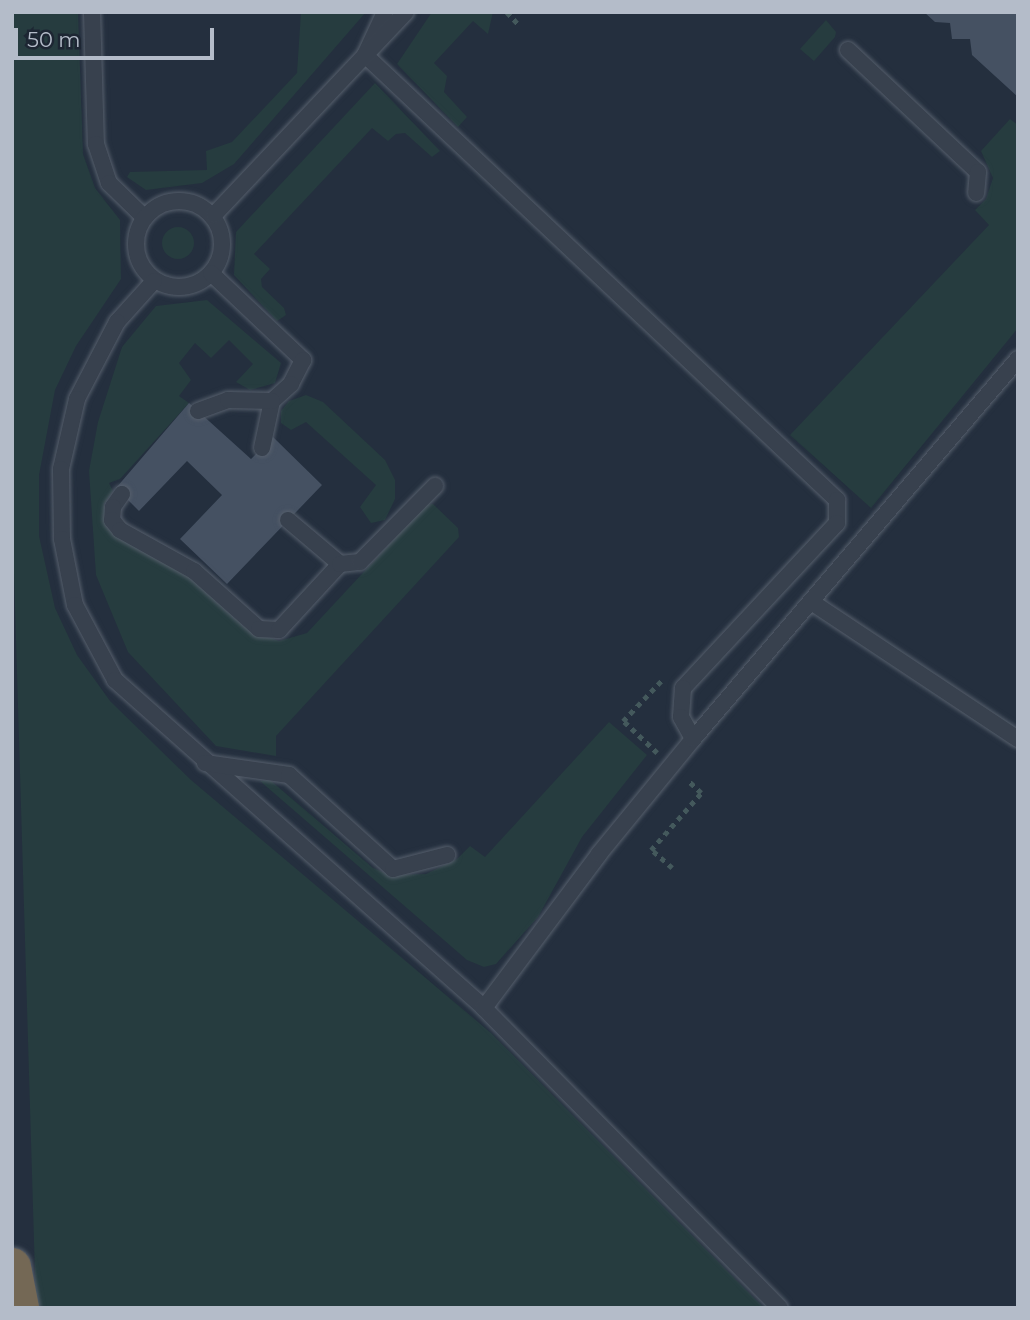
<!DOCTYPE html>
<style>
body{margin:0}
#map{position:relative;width:1030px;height:1320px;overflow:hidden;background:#242f3e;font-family:Montserrat,sans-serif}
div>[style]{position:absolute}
.green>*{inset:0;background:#263c3f}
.round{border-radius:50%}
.building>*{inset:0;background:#455162}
.path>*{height:4.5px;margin-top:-2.25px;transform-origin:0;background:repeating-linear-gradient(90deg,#44595c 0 5px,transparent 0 10px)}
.roads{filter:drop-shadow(0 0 2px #565f6c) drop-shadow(0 0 2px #565f6c)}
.lane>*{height:16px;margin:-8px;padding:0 8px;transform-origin:8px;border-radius:8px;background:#38414e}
.lane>.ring{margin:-8px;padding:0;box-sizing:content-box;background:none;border:16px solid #38414e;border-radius:50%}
.highway>*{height:38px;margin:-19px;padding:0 19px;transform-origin:19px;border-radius:19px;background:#746855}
span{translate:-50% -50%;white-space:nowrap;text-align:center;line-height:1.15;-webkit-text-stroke:5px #1d2633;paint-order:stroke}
.frame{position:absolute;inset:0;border:14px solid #b4bcc9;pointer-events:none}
.scale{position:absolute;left:14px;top:28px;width:200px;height:32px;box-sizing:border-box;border:4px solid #b4bcc9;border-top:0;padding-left:9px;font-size:21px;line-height:24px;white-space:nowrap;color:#b4bcc9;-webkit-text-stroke:5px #1d2633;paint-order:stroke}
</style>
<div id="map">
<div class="green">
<div style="clip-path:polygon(12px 12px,78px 12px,83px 154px,95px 188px,120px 220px,121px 279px,76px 346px,55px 390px,39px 475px,39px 536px,55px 608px,77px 655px,110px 701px,191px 780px,491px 1033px,764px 1308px,36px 1308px,12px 506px)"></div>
<div style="clip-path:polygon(301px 12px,366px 12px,234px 164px,202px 183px,146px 190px,127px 177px,130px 172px,207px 170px,206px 151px,232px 142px,297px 73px)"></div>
<div style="clip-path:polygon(432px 12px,493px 12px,488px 34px,473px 21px,434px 63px,447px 76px,444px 92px,467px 117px,458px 127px,397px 64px)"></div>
<div style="clip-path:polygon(826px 20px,836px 32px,835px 37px,814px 61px,800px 49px)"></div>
<div style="clip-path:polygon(375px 83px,440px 151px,432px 157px,405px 133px,396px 134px,388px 141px,372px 128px,254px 254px,270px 269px,261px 279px,262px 287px,284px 308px,286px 315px,277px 321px,234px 275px,236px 232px)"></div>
<div style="clip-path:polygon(1010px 119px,1018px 125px,1018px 328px,871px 508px,790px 435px,989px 225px,975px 210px,986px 199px,993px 178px,981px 151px)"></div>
<div class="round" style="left:162px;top:227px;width:32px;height:32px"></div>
<div style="clip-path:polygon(207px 300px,281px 363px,275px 383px,250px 390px,236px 382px,253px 364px,229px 340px,211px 358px,195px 343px,179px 363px,191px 380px,179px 396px,189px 403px,120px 479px,109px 483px,113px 491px,104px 504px,107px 528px,194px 579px,251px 631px,279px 641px,307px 633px,426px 505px,433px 504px,458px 528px,459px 537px,276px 736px,276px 756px,216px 746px,128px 652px,96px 575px,89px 471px,98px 422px,122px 347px,156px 306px)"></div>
<div style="clip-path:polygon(306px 395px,323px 402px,385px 460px,395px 480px,395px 499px,385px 520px,371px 523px,360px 507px,376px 485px,306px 422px,291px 430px,281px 423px,281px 411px,289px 401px)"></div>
<div style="clip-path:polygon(609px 722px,647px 755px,582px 837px,538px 917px,496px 964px,484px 967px,467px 960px,260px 781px,270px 780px,373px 868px,391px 875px,426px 874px,457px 859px,470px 846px,485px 857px)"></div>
</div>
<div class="building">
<div style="clip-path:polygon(924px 12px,1018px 12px,1018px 97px,972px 55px,970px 39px,952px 39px,950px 23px,935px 22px)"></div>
<div style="clip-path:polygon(189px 403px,251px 459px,273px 437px,322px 485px,227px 584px,180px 539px,222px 495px,187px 461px,139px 511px,116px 488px)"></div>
</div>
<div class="path">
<div style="left:507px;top:12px;width:18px;rotate:47deg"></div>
<div style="left:657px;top:753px;width:47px;rotate:-136.7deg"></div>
<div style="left:623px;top:721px;width:57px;rotate:-46.4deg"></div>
<div style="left:672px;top:868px;width:28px;rotate:-139deg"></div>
<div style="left:651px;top:850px;width:76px;rotate:-48.7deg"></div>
<div style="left:701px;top:793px;width:19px;rotate:-137deg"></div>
</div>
<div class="roads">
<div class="lane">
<div style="left:92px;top:12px;width:132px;rotate:88.3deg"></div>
<div style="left:96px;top:144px;width:41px;rotate:71.6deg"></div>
<div style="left:109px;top:183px;width:49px;rotate:44.2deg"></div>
<div style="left:385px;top:12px;width:47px;rotate:114.9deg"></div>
<div style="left:365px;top:55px;width:649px;rotate:43.31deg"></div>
<div style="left:837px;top:500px;width:23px;rotate:90deg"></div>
<div style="left:837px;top:523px;width:226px;rotate:133deg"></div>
<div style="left:683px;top:688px;width:29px;rotate:94deg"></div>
<div style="left:681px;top:717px;width:25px;rotate:61deg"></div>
<div style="left:848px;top:50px;width:178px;rotate:43.2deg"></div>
<div style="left:978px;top:172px;width:21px;rotate:95deg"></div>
<div class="ring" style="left:136px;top:201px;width:70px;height:70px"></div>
<div style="left:214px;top:215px;width:279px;rotate:-46.6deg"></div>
<div style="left:211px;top:273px;width:127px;rotate:43.4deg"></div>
<div style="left:303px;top:360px;width:27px;rotate:117deg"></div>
<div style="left:291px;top:384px;width:25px;rotate:138deg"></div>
<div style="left:272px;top:401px;width:48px;rotate:102deg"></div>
<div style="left:154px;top:281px;width:55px;rotate:132.1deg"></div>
<div style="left:117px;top:322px;width:87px;rotate:117.5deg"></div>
<div style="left:77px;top:399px;width:72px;rotate:102.9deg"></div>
<div style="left:61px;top:469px;width:70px;rotate:89.2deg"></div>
<div style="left:62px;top:539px;width:67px;rotate:78.9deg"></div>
<div style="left:75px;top:605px;width:85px;rotate:61.9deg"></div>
<div style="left:115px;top:680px;width:494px;rotate:41.6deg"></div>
<div style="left:484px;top:1008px;width:421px;rotate:45.4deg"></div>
<div style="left:198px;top:411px;width:32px;rotate:-20deg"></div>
<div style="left:228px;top:400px;width:44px;rotate:1.3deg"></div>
<div style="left:122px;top:494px;width:16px;rotate:125deg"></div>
<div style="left:113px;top:507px;width:13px;rotate:94deg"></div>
<div style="left:112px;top:520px;width:13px;rotate:51deg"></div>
<div style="left:120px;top:530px;width:85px;rotate:29deg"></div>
<div style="left:194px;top:571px;width:87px;rotate:41.7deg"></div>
<div style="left:259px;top:629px;width:20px;rotate:3deg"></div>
<div style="left:279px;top:630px;width:90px;rotate:-47.3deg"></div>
<div style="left:288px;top:520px;width:68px;rotate:40.2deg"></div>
<div style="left:340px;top:564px;width:20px;rotate:-6deg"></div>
<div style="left:360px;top:562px;width:107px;rotate:-45.4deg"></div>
<div style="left:813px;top:603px;width:246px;rotate:33.6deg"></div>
<div style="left:205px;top:763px;width:85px;rotate:8.1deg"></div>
<div style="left:289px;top:775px;width:140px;rotate:42.1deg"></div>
<div style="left:393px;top:869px;width:56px;rotate:-14.5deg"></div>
<div style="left:484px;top:1008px;width:192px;rotate:-53.2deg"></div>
<div style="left:599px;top:854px;width:149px;rotate:-50.7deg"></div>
<div style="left:693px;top:739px;width:500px;rotate:-49.46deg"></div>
</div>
<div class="highway">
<div style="left:12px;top:1267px;width:42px;rotate:79deg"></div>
</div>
</div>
<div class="frame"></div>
<div class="scale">50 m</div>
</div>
